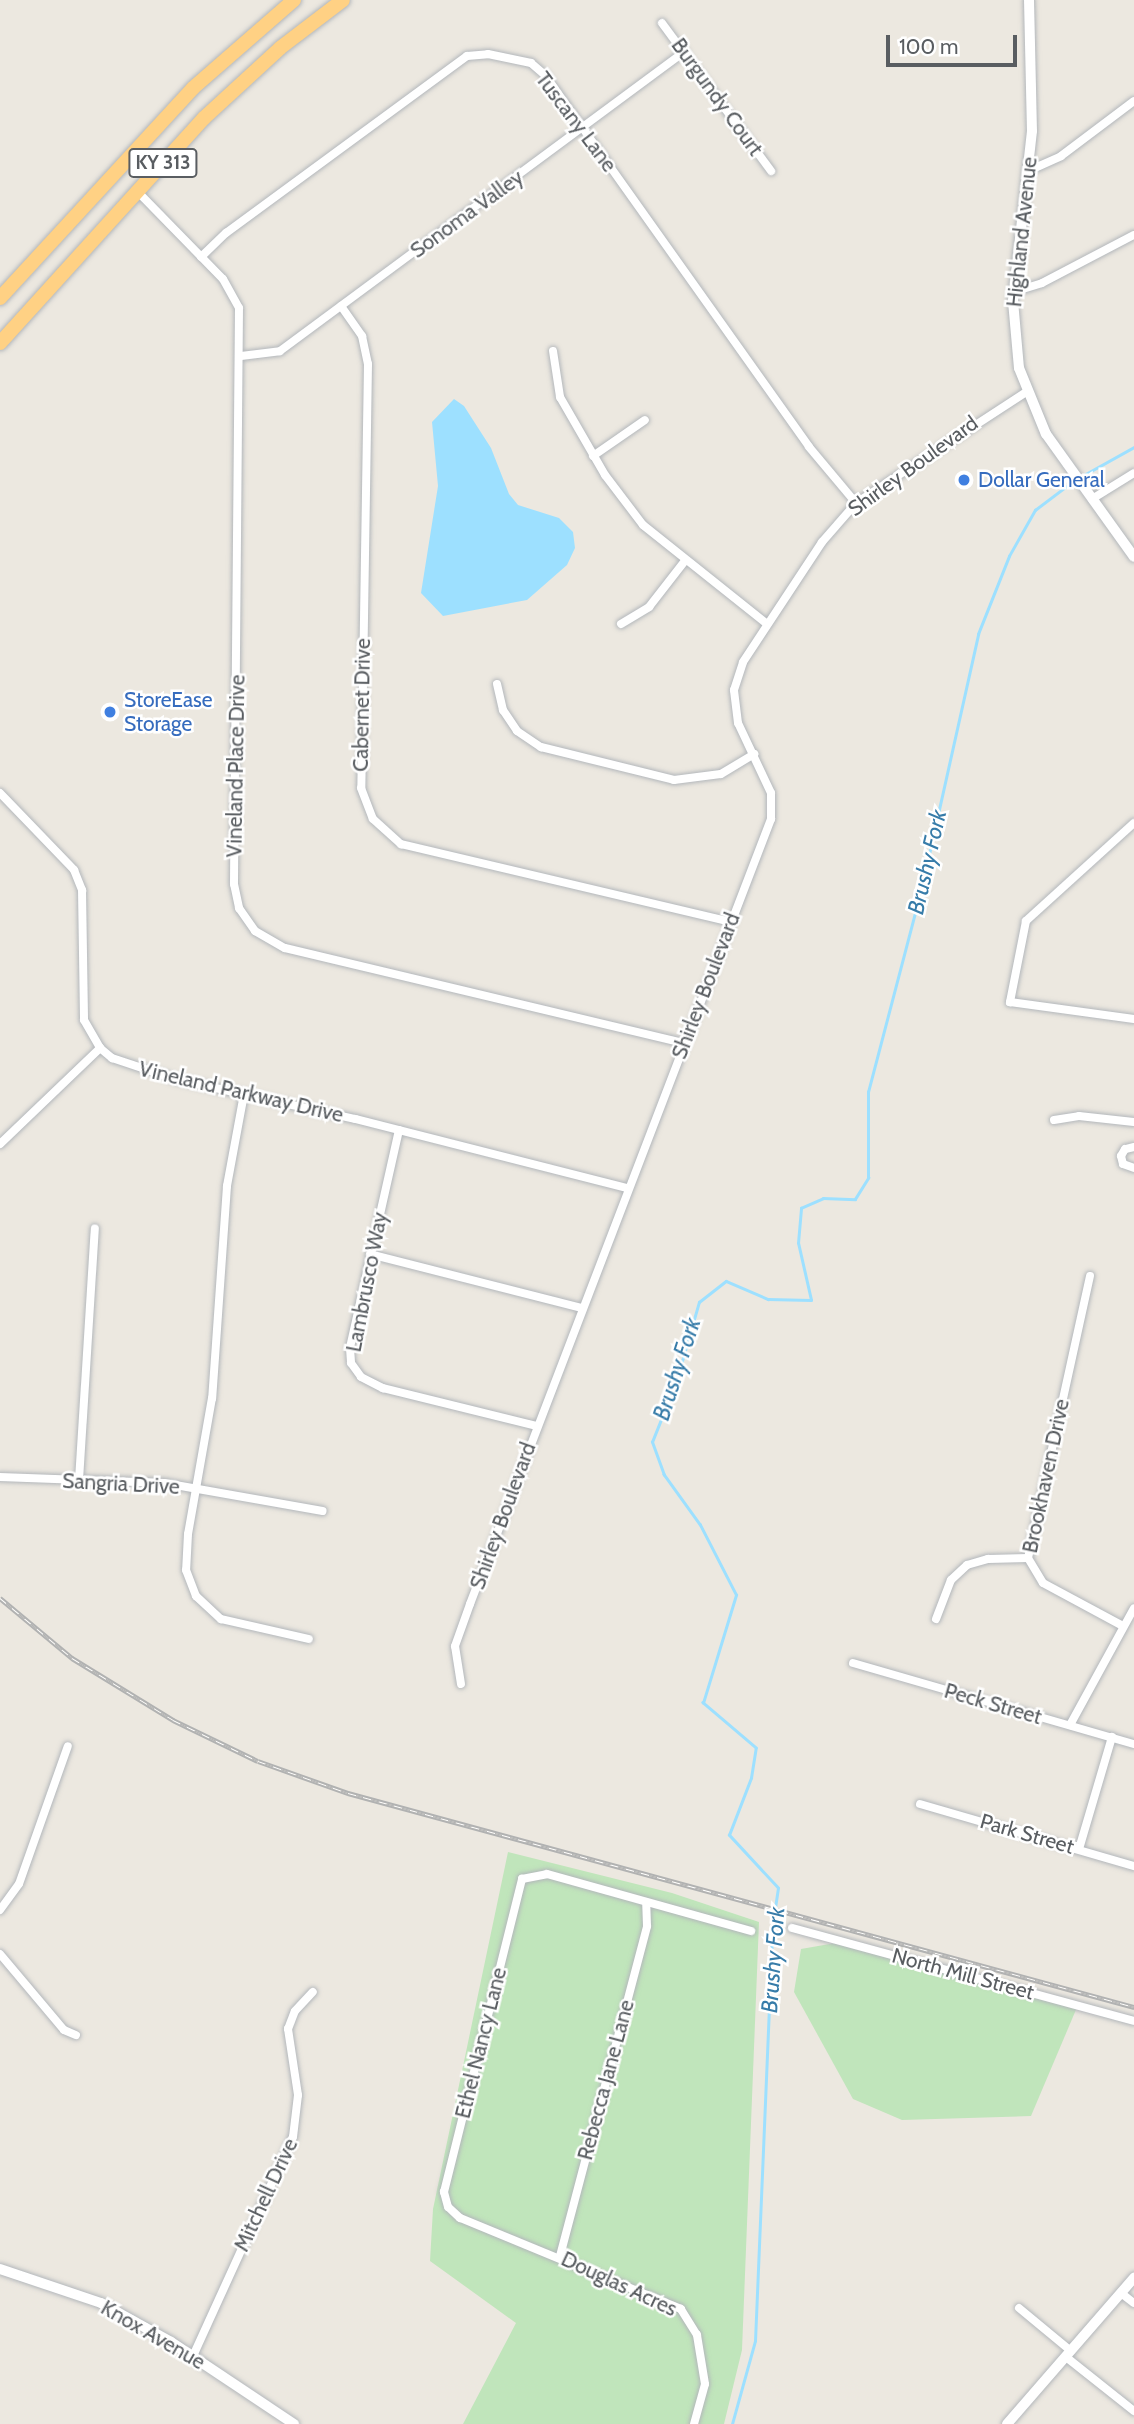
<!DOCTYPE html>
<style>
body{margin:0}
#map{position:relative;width:1134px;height:2424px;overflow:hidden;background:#ece8e0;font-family:Cabin,sans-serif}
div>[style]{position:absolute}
.green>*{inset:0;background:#c0e5bb}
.water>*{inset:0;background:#9de0ff}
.stream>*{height:2.5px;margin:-1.25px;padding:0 1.25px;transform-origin:1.25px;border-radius:1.25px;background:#9de0ff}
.roads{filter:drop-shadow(0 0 2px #b3b7bb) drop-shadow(0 0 2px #b3b7bb)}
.street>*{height:8px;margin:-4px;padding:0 4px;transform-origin:4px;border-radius:4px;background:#fff}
.secondary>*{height:10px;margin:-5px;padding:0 5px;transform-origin:5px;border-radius:5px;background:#fff}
.highway>*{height:14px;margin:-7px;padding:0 7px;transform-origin:7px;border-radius:7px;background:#ffd184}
.rail>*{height:5px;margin-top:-2.5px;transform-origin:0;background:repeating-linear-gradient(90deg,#fff 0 8px,#b1b2b2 0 16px);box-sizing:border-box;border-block:2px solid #b1b2b2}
.dots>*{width:19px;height:19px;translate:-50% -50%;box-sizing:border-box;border:4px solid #fff;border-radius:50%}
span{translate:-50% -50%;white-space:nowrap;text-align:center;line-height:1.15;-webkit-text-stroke:5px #fff;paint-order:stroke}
.shield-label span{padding:2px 5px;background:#fff;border:2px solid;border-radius:5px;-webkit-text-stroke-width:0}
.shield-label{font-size:19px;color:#595d61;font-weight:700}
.street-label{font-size:21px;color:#595d61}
.shop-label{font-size:21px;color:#366cbe}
.left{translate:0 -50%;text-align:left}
.water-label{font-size:23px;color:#377ca9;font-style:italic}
.scale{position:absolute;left:886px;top:35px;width:131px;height:32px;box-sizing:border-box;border:4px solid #595d61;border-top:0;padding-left:9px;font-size:21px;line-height:24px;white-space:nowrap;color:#595d61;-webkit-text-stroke:5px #fff;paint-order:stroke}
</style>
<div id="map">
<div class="green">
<div style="clip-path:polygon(508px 1852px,672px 1893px,759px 1922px,742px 2350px,724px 2424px,463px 2424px,516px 2323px,430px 2261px,433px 2209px)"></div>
<div style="clip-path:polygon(841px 1942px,1078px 2005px,1031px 2116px,902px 2120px,853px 2099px,794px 1992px,801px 1949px)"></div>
</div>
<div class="water">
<div style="clip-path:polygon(454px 399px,464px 406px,491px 448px,509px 494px,518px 505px,559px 518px,573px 532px,575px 548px,567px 565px,527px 600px,443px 616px,421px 593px,438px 486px,432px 422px)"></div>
</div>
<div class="stream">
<div style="left:1082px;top:476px;width:60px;rotate:-29.1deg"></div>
<div style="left:732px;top:2424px;width:86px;rotate:-74.5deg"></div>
<div style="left:755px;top:2341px;width:413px;rotate:-87.6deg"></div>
<div style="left:772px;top:1928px;width:40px;rotate:-81.5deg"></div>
<div style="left:778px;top:1888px;width:72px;rotate:-132.8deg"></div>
<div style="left:729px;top:1835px;width:61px;rotate:-68.9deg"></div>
<div style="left:751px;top:1778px;width:30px;rotate:-81deg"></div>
<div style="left:756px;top:1748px;width:70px;rotate:-139.7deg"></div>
<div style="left:703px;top:1703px;width:113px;rotate:-73deg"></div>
<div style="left:736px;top:1595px;width:79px;rotate:-117.2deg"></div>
<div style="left:700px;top:1525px;width:62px;rotate:-125.8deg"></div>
<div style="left:664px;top:1475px;width:35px;rotate:-110deg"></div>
<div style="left:652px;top:1442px;width:65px;rotate:-68.2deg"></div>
<div style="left:676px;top:1382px;width:83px;rotate:-74deg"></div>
<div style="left:699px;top:1302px;width:34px;rotate:-38deg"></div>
<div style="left:726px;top:1281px;width:46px;rotate:23.2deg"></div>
<div style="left:768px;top:1299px;width:43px;rotate:1.3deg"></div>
<div style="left:811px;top:1300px;width:58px;rotate:-102.8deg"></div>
<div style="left:798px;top:1243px;width:35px;rotate:-85deg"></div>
<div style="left:801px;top:1208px;width:24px;rotate:-24deg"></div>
<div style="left:823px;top:1198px;width:32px;rotate:2deg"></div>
<div style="left:855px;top:1199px;width:25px;rotate:-58deg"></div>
<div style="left:868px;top:1178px;width:86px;rotate:-90deg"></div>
<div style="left:868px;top:1092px;width:209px;rotate:-75.3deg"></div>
<div style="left:921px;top:890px;width:262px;rotate:-77.4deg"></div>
<div style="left:978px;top:634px;width:84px;rotate:-68.3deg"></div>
<div style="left:1009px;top:556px;width:53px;rotate:-60.5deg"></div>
<div style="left:1035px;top:510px;width:51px;rotate:-37.1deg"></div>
</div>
<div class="roads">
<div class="street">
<div style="left:662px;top:23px;width:184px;rotate:53.6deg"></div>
<div style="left:1028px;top:171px;width:36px;rotate:-24deg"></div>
<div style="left:1061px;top:156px;width:91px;rotate:-37deg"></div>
<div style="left:137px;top:191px;width:123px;rotate:45.7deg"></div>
<div style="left:223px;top:279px;width:33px;rotate:61deg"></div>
<div style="left:239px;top:308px;width:576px;rotate:90.5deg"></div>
<div style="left:234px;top:884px;width:25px;rotate:78deg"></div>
<div style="left:239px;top:908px;width:28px;rotate:55deg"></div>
<div style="left:255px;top:931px;width:34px;rotate:30deg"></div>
<div style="left:285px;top:948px;width:410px;rotate:13.4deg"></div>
<div style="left:201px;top:257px;width:35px;rotate:-44deg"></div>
<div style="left:226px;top:233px;width:299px;rotate:-36.3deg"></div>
<div style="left:467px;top:56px;width:21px;rotate:-5deg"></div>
<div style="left:488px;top:54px;width:44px;rotate:11.8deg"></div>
<div style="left:531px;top:63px;width:18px;rotate:41deg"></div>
<div style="left:545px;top:75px;width:456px;rotate:54.6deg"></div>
<div style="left:809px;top:447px;width:73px;rotate:50deg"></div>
<div style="left:1013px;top:292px;width:30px;rotate:-17deg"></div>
<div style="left:1042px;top:283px;width:104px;rotate:-27.6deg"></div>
<div style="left:341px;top:306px;width:37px;rotate:55deg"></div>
<div style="left:362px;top:336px;width:29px;rotate:78deg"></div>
<div style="left:368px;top:364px;width:424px;rotate:90.9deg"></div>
<div style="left:361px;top:788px;width:33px;rotate:69deg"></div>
<div style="left:373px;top:819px;width:38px;rotate:42deg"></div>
<div style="left:401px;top:844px;width:338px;rotate:13.3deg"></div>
<div style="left:553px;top:351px;width:47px;rotate:81.3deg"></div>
<div style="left:560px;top:397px;width:90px;rotate:60deg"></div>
<div style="left:605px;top:475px;width:63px;rotate:52.8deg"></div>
<div style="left:643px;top:525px;width:159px;rotate:38.6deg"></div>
<div style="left:241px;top:356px;width:39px;rotate:-7deg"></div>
<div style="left:280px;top:351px;width:503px;rotate:-36.51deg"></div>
<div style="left:593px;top:456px;width:63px;rotate:-34.7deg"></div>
<div style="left:1092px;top:499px;width:49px;rotate:-31.8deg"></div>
<div style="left:621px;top:624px;width:33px;rotate:-31deg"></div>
<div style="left:649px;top:607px;width:57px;rotate:-52.1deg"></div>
<div style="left:497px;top:684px;width:27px;rotate:77deg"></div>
<div style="left:503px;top:710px;width:25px;rotate:56deg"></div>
<div style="left:517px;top:731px;width:29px;rotate:34deg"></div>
<div style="left:541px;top:747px;width:137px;rotate:13.9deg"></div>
<div style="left:674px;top:780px;width:47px;rotate:-7.3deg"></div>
<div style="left:721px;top:774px;width:39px;rotate:-31deg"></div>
<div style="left:0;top:793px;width:107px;rotate:46.1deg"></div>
<div style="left:74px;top:870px;width:22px;rotate:68deg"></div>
<div style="left:82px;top:890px;width:130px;rotate:89.1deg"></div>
<div style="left:84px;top:1020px;width:32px;rotate:60deg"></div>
<div style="left:100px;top:1048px;width:16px;rotate:40deg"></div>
<div style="left:112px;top:1058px;width:66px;rotate:18.4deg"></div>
<div style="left:175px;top:1079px;width:185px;rotate:12.5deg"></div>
<div style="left:356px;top:1119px;width:280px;rotate:14.3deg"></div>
<div style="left:1134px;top:823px;width:146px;rotate:137.8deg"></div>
<div style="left:1026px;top:921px;width:83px;rotate:101.2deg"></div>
<div style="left:1010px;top:1002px;width:125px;rotate:7.8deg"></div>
<div style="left:244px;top:1094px;width:94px;rotate:100.5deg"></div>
<div style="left:227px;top:1186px;width:213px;rotate:94deg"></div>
<div style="left:212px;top:1398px;width:138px;rotate:100deg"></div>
<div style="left:188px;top:1534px;width:36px;rotate:93deg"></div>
<div style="left:186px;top:1570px;width:28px;rotate:69deg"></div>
<div style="left:196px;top:1596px;width:34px;rotate:43deg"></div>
<div style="left:221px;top:1619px;width:90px;rotate:12.8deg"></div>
<div style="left:1054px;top:1120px;width:25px;rotate:-9deg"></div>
<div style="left:1079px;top:1116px;width:55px;rotate:6.2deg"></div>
<div style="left:399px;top:1130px;width:223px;rotate:102.7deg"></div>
<div style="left:350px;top:1348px;width:15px;rotate:86deg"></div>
<div style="left:351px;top:1363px;width:17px;rotate:54deg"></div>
<div style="left:361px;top:1377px;width:25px;rotate:27deg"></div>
<div style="left:383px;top:1388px;width:158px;rotate:13.9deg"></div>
<div style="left:0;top:1144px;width:139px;rotate:-43.8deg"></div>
<div style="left:1134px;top:1147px;width:9px;rotate:167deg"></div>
<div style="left:1125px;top:1149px;width:8px;rotate:120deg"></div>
<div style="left:1121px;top:1156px;width:8px;rotate:76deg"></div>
<div style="left:1123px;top:1164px;width:12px;rotate:20deg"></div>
<div style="left:370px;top:1254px;width:219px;rotate:14.3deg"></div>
<div style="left:1090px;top:1276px;width:289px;rotate:102.4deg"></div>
<div style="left:1028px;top:1558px;width:29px;rotate:59deg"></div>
<div style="left:1043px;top:1583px;width:91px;rotate:28.3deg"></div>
<div style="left:0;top:1477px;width:164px;rotate:2.1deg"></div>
<div style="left:164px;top:1483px;width:161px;rotate:10deg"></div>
<div style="left:79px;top:1480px;width:252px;rotate:-86.4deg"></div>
<div style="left:936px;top:1619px;width:42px;rotate:-69deg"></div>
<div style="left:951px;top:1580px;width:22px;rotate:-43deg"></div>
<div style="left:967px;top:1565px;width:22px;rotate:-16deg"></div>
<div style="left:988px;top:1559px;width:40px;rotate:-1.4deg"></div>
<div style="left:853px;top:1663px;width:292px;rotate:16.1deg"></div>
<div style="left:461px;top:1684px;width:38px;rotate:-99deg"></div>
<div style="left:455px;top:1646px;width:45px;rotate:-70.3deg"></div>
<div style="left:470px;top:1604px;width:841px;rotate:-69.02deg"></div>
<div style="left:771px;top:819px;width:26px;rotate:-90deg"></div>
<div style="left:771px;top:793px;width:77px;rotate:-115.2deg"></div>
<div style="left:738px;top:723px;width:33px;rotate:-97deg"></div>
<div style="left:734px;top:690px;width:29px;rotate:-72deg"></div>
<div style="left:743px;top:662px;width:144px;rotate:-56.6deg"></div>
<div style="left:822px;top:542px;width:52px;rotate:-48.9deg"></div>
<div style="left:856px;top:503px;width:203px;rotate:-33.1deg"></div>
<div style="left:1070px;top:1725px;width:133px;rotate:-61.3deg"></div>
<div style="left:920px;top:1804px;width:223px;rotate:16.2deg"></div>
<div style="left:1079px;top:1849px;width:117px;rotate:-73.6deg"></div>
<div style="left:0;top:1910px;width:32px;rotate:-54deg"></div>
<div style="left:19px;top:1884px;width:146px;rotate:-70.5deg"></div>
<div style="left:792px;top:1928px;width:354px;rotate:15.2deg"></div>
<div style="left:0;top:1954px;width:99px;rotate:49.9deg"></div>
<div style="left:64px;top:2030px;width:13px;rotate:23deg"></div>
<div style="left:560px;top:2256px;width:341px;rotate:-75.2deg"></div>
<div style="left:647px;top:1926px;width:23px;rotate:-92deg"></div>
<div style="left:1121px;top:2293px;width:16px;rotate:38deg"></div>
<div style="left:1019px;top:2308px;width:67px;rotate:39.6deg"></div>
<div style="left:193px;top:2356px;width:241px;rotate:-65.5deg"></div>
<div style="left:293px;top:2137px;width:42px;rotate:-83.2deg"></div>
<div style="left:298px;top:2095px;width:67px;rotate:-98.6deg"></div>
<div style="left:288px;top:2029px;width:19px;rotate:-69deg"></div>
<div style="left:295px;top:2011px;width:26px;rotate:-47deg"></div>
<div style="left:1066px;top:2357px;width:87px;rotate:38.5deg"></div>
<div style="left:694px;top:2424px;width:41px;rotate:-74.6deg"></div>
<div style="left:705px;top:2384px;width:50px;rotate:-99.3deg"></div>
<div style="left:697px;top:2335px;width:31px;rotate:-122deg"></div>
<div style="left:681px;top:2309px;width:239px;rotate:-157.6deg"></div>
<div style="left:460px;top:2218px;width:16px;rotate:-137deg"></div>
<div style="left:448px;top:2207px;width:16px;rotate:-105deg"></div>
<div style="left:444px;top:2192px;width:323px;rotate:-76deg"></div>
<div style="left:522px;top:1879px;width:25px;rotate:-11deg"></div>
<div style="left:547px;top:1874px;width:212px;rotate:15.6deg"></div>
</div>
<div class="secondary">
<div style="left:1029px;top:0;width:131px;rotate:88.7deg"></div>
<div style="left:1032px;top:131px;width:171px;rotate:96.4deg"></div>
<div style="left:1013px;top:301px;width:67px;rotate:84.9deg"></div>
<div style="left:1019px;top:368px;width:71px;rotate:67.8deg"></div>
<div style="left:1046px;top:434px;width:151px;rotate:54.4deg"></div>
<div style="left:0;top:2269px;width:107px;rotate:18.6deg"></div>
<div style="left:101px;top:2303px;width:80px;rotate:29.1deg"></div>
<div style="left:171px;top:2342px;width:148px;rotate:33.7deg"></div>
<div style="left:1007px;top:2424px;width:194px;rotate:-49deg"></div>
</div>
<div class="highway">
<div style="left:0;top:298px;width:285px;rotate:-47.4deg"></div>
<div style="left:193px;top:88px;width:134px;rotate:-41.1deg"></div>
<div style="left:0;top:343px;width:304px;rotate:-47.8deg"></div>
<div style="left:204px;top:118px;width:103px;rotate:-42.6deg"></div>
<div style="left:280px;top:48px;width:79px;rotate:-37.3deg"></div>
</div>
</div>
<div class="rail">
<div style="left:0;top:1598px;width:94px;rotate:39.8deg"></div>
<div style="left:72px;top:1658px;width:119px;rotate:31.5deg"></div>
<div style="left:173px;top:1720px;width:94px;rotate:25.8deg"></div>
<div style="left:258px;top:1761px;width:96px;rotate:19.6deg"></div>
<div style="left:348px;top:1793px;width:815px;rotate:15.23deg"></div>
</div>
<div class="dots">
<div style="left:964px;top:480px;background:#3f7fe0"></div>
<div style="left:110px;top:712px;background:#3f7fe0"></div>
</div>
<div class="shield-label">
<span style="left:163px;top:163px">KY 313</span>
</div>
<div class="street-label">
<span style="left:717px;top:97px;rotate:54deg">Burgundy Court</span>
<span style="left:576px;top:122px;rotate:53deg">Tuscany Lane</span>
<span style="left:467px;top:214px;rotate:-36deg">Sonoma Valley</span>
<span style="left:1022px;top:232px;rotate:-84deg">Highland Avenue</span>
<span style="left:913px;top:466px;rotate:-36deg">Shirley Boulevard</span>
<span style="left:362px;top:705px;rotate:-89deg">Cabernet Drive</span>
<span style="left:236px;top:766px;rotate:-89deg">Vineland Place Drive</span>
<span style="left:706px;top:986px;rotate:-69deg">Shirley Boulevard</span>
<span style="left:241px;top:1092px;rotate:13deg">Vineland Parkway Drive</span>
<span style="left:367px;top:1282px;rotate:-79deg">Lambrusco Way</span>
<span style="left:1046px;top:1476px;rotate:-78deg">Brookhaven Drive</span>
<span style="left:121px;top:1484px;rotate:3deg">Sangria Drive</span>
<span style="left:503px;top:1516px;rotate:-70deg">Shirley Boulevard</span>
<span style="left:993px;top:1704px;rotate:16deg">Peck Street</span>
<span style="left:1027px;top:1834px;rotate:16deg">Park Street</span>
<span style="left:963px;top:1974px;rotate:15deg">North Mill Street</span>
<span style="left:481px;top:2043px;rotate:-76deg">Ethel Nancy Lane</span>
<span style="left:606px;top:2080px;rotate:-75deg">Rebecca Jane Lane</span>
<span style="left:266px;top:2195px;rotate:-65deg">Mitchell Drive</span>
<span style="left:619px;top:2284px;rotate:25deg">Douglas Acres</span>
<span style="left:153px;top:2335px;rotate:30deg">Knox Avenue</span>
</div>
<div class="shop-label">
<span class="left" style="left:978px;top:480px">Dollar General</span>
<span class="left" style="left:124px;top:712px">StoreEase<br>Storage</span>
</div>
<div class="water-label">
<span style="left:927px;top:862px;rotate:-77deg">Brushy Fork</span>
<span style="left:677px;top:1369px;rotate:-72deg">Brushy Fork</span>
<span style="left:773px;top:1960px;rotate:-86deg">Brushy Fork</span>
</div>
<div class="scale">100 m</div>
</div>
